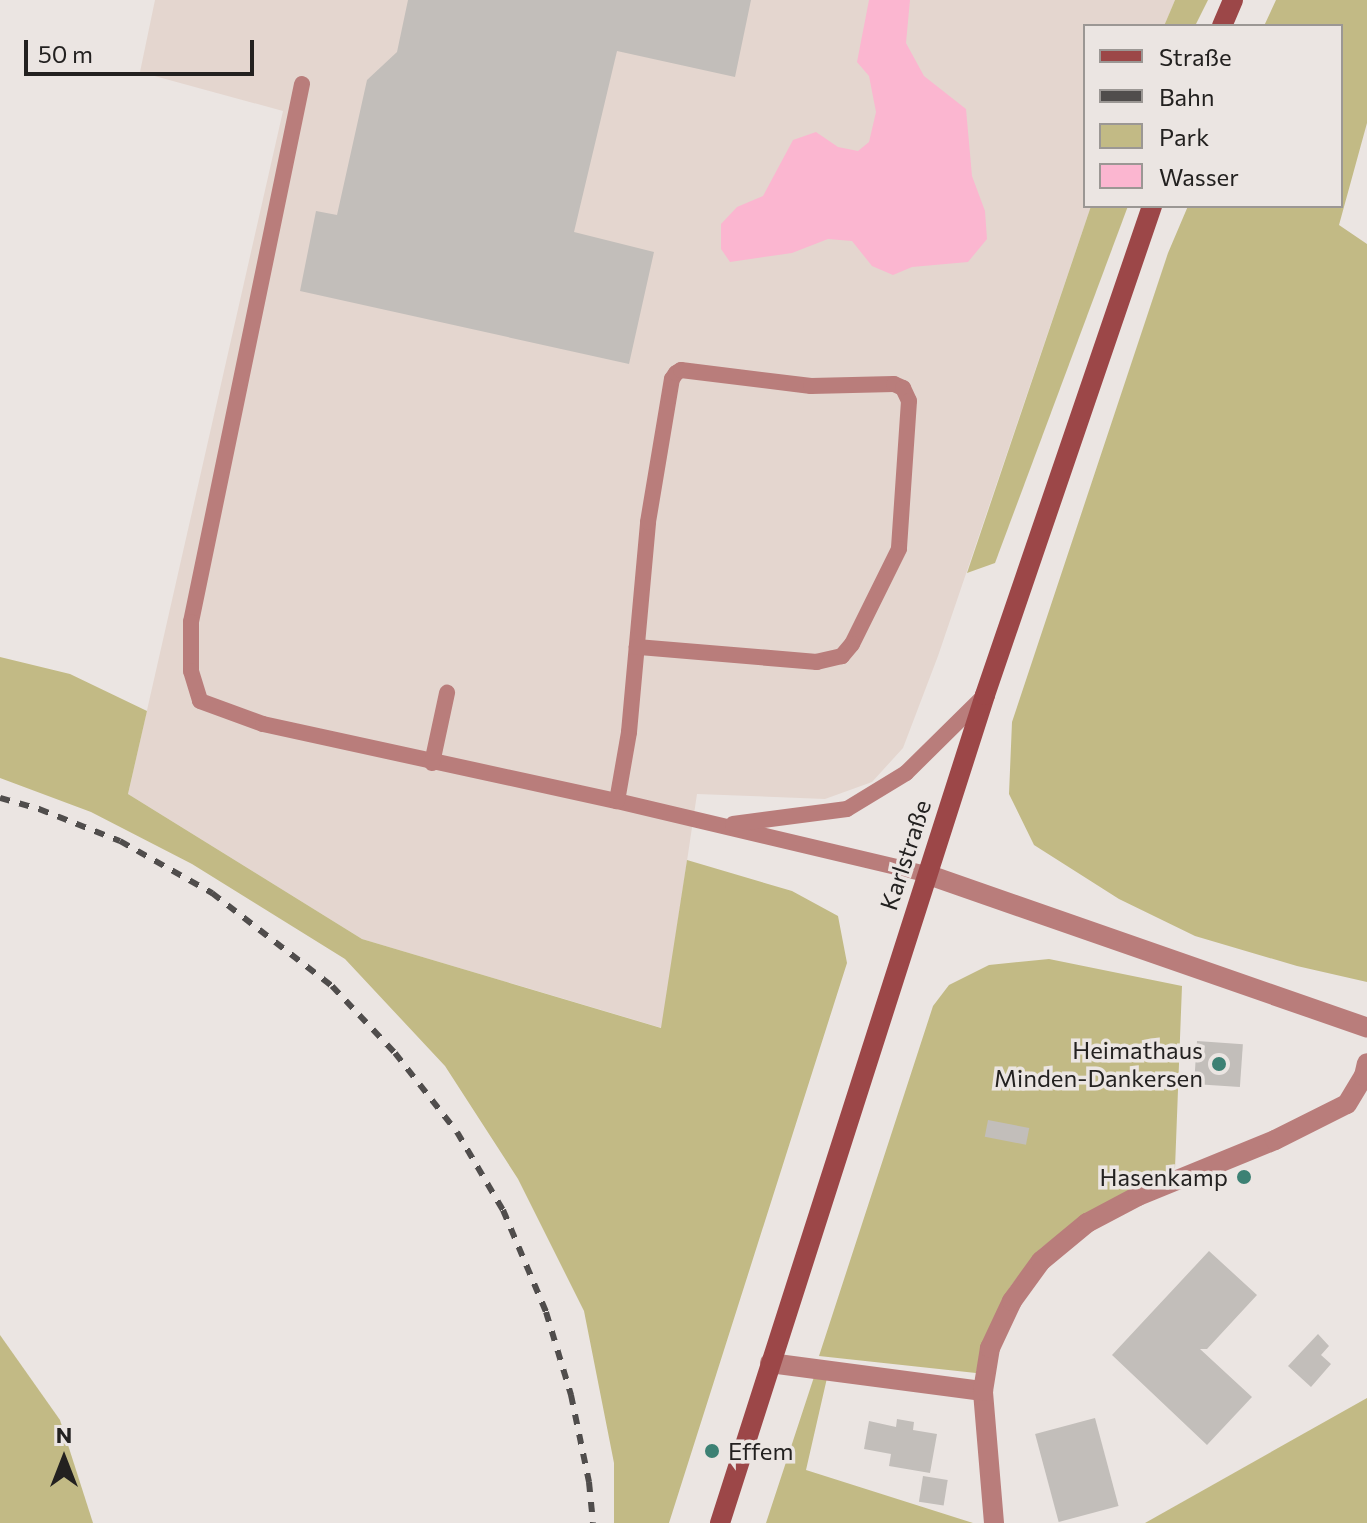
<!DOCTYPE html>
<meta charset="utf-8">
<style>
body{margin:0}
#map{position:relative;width:1367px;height:1523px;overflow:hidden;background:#ebe5e2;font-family:Commissioner,sans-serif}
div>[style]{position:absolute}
.built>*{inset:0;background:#e4d6cf}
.green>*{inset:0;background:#c2ba85}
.water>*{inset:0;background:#fbb6d0}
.building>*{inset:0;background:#c2beba;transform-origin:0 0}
.lane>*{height:16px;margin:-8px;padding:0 8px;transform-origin:8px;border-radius:8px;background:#b97d7b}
.street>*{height:20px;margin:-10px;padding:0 10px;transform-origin:10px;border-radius:10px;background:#b97d7b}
.secondary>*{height:20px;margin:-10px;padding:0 10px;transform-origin:10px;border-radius:10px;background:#9c4748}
.rail>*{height:6px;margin-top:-3px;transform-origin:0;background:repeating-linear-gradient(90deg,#504d4c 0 10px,transparent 0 20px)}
.dots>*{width:22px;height:22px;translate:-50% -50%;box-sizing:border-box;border:4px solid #ebe5e2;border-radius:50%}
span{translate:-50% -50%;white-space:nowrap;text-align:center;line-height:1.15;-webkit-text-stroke:7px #ebe5e2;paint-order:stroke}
.street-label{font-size:24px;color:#232120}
.poi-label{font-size:24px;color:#232120}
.right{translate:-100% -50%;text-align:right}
.left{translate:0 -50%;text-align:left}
.legend{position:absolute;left:1083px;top:24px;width:260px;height:184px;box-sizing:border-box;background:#ebe5e2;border:2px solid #9b9794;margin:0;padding:10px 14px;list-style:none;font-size:24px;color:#232120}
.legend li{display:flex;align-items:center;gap:16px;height:40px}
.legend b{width:40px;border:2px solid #9b9794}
.north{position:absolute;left:24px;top:1419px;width:80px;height:80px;-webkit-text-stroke:6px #ebe5e2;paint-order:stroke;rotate:0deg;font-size:22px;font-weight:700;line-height:32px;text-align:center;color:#232120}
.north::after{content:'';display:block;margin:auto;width:28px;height:36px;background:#232120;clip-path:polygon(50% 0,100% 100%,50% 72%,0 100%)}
.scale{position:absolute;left:24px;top:40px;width:230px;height:36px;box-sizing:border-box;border:4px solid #232120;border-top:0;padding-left:10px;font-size:24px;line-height:28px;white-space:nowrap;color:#232120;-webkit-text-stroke:6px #ebe5e2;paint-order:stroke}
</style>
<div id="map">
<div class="built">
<div style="clip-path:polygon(155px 0,1175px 0,1164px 26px,1085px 26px,1085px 206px,1091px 206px,938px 656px,903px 748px,872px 782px,825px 799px,697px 794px,662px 1028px,362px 939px,128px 794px,283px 111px,140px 72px)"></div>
</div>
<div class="green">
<div style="clip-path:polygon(1175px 0,1208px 0,1195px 26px,1164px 26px)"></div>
<div style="clip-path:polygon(1276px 0,1367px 0,1367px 123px,1339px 225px,1367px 244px,1367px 982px,1297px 966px,1195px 936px,1119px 899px,1034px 845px,1009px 794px,1012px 722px,1168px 253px,1188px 206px,1341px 206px,1341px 26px,1264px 26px)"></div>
<div style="clip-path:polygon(1091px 206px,1128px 206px,995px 563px,967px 573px)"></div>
<div style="clip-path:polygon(0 657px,70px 674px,147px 711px,128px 794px,362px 939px,661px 1028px,687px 860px,792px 891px,838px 916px,847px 963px,669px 1523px,614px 1523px,614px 1463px,584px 1311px,518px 1179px,445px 1066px,345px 959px,192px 864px,91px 812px,0 778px)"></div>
<div style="clip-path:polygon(1049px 959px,1182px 986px,1175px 1168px,1088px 1212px,1040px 1249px,1010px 1287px,984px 1343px,976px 1373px,819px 1356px,933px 1006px,949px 985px,989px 965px)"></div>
<div style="clip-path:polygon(0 1335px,60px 1420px,93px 1523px,0 1523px)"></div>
<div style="clip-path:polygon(814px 1377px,827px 1378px,806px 1470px,973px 1523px,766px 1523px)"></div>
<div style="clip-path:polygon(1367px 1398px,1367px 1523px,1145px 1523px)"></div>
</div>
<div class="water">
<div style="clip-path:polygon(869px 0,910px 0,906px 43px,924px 76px,966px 109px,972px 176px,985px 211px,987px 239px,968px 262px,912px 267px,893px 275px,872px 266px,852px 241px,828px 239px,792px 253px,730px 262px,721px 249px,721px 224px,737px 207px,763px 196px,793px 140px,816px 132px,838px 147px,858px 151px,869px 142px,876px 112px,869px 76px,857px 62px)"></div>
</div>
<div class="building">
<div style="clip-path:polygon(408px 0,751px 0,735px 77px,617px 51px,574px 232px,654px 252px,629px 364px,300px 291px,316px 211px,337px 215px,367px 80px,397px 52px)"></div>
<div style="left:1197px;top:1041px;width:46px;height:43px;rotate:4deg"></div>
<div style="left:988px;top:1120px;width:42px;height:17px;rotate:11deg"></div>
<div style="clip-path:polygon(1209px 1251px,1257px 1295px,1207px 1349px,1200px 1349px,1252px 1397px,1207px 1445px,1112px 1355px)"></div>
<div style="clip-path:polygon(1318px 1334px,1329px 1346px,1321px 1355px,1331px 1364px,1311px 1387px,1288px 1366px)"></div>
<div style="left:1095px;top:1418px;width:91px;height:62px;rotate:75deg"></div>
<div style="clip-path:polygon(897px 1419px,914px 1422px,913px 1430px,937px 1434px,930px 1473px,889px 1466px,891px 1454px,864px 1449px,869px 1421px,896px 1427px)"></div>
<div style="left:923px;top:1476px;width:25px;height:26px;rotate:9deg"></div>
</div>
<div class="lane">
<div style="left:302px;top:84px;width:549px;rotate:101.66deg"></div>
<div style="left:191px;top:622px;width:49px;rotate:90deg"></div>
<div style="left:191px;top:671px;width:31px;rotate:73deg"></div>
<div style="left:200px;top:701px;width:67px;rotate:20.1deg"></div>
<div style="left:263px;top:724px;width:362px;rotate:12.3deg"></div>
<div style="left:617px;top:801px;width:318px;rotate:13.3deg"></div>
<div style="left:432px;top:763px;width:72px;rotate:-77.9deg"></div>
<div style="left:617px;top:801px;width:70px;rotate:-80.1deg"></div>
<div style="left:629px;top:732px;width:211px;rotate:-84.8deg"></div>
<div style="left:648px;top:522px;width:145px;rotate:-80.5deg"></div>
<div style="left:672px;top:379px;width:7px;rotate:-56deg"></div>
<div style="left:676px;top:373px;width:6px;rotate:-31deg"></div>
<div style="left:681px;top:370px;width:131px;rotate:7deg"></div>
<div style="left:811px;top:386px;width:83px;rotate:-1.4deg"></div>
<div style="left:894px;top:384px;width:10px;rotate:24deg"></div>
<div style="left:903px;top:388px;width:14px;rotate:65deg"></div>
<div style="left:909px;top:401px;width:148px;rotate:93.9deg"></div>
<div style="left:899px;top:549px;width:106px;rotate:116.3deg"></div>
<div style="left:852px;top:644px;width:16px;rotate:130deg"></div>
<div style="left:842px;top:656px;width:26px;rotate:167deg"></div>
<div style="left:817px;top:662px;width:181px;rotate:-175.2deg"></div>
<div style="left:733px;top:824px;width:115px;rotate:-7.5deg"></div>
<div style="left:847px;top:809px;width:69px;rotate:-31.4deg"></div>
<div style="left:906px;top:773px;width:108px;rotate:-44.6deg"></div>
</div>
<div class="street">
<div style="left:926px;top:874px;width:467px;rotate:19.2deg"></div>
<div style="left:770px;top:1363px;width:215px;rotate:7.5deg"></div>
<div style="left:994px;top:1523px;width:132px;rotate:-94.8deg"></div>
<div style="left:983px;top:1391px;width:44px;rotate:-80.8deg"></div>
<div style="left:990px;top:1348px;width:52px;rotate:-64.9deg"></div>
<div style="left:1012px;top:1301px;width:49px;rotate:-54.1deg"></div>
<div style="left:1041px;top:1261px;width:60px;rotate:-39.6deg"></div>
<div style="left:1087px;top:1223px;width:58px;rotate:-27.9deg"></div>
<div style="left:1138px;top:1196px;width:148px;rotate:-22.2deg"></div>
<div style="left:1275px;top:1140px;width:80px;rotate:-26.6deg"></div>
<div style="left:1347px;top:1104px;width:33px;rotate:-59deg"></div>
<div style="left:1364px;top:1076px;width:13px;rotate:-77deg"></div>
</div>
<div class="secondary">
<div style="left:1222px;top:26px;width:28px;rotate:-67deg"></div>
<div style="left:720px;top:1523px;width:869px;rotate:-72.25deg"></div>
<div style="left:985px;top:695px;width:517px;rotate:-71.14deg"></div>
</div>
<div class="rail">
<div style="left:0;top:798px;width:41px;rotate:15.8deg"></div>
<div style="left:39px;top:809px;width:87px;rotate:21.6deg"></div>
<div style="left:120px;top:841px;width:106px;rotate:29.5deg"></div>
<div style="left:212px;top:893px;width:152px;rotate:37.8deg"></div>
<div style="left:332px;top:986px;width:92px;rotate:46.8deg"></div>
<div style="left:395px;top:1053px;width:100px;rotate:51.9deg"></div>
<div style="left:457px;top:1132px;width:91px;rotate:59.5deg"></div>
<div style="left:503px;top:1210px;width:111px;rotate:67.1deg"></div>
<div style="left:546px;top:1312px;width:87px;rotate:73.2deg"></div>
<div style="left:571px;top:1395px;width:89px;rotate:78.3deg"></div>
<div style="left:589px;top:1482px;width:41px;rotate:84.4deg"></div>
</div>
<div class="dots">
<div style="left:1219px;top:1064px;background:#3d8174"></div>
<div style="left:1244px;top:1177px;background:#3d8174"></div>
<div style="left:712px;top:1451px;background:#3d8174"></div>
</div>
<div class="street-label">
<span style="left:905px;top:855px;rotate:-72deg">Karlstraße</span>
</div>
<div class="poi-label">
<span class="right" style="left:1203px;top:1064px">Heimathaus<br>Minden-Dankersen</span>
<span class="right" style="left:1228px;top:1177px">Hasenkamp</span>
<span class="left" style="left:728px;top:1451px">Effem</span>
</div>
<ul class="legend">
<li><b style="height:10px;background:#9c4748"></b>Straße</li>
<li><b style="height:10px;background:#504d4c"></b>Bahn</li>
<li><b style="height:22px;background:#c2ba85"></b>Park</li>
<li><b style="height:22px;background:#fbb6d0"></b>Wasser</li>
</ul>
<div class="north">N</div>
<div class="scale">50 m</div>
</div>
